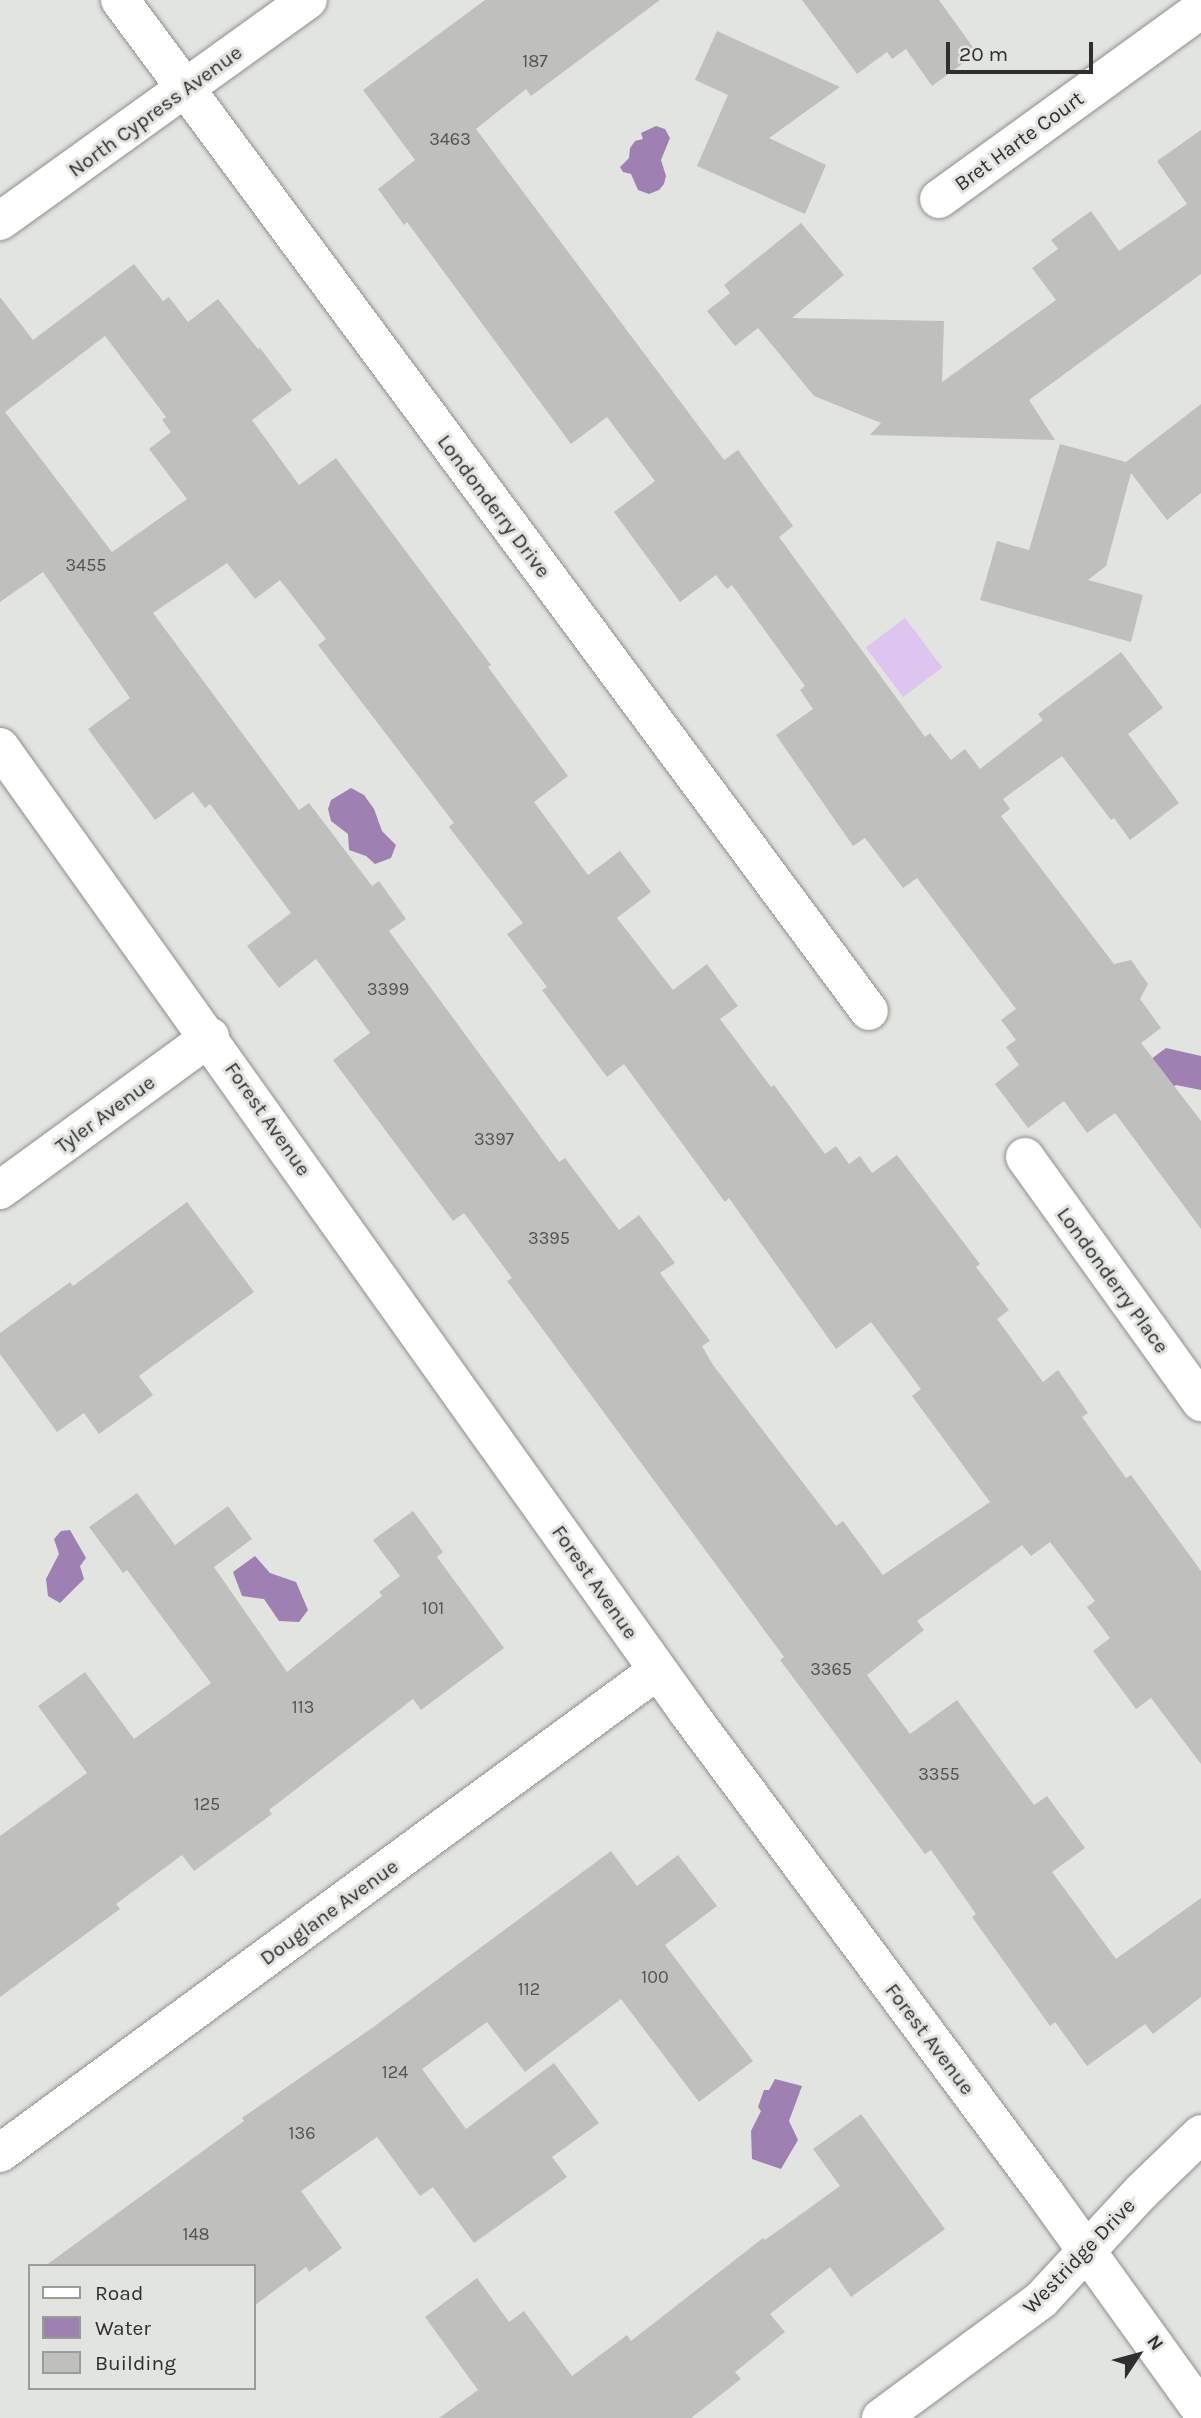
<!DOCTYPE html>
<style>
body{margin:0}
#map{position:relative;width:1201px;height:2418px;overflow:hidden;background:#e2e4e0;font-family:Karla,sans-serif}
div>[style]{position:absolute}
.green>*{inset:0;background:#ddc5ef;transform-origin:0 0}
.water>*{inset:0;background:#9e81b2}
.building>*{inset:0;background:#bfc0bd}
.roads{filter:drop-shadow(0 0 2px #8f908d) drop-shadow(0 0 2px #8f908d)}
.street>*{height:38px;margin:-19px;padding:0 19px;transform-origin:19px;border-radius:19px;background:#fff}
.secondary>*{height:38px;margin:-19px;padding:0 19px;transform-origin:19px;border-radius:19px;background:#fff}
span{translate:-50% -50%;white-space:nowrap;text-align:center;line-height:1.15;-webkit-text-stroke:6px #e2e4e0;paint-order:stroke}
.number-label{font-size:18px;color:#525352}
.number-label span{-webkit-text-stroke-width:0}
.street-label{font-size:21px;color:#2e2f2e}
.legend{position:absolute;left:28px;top:2264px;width:228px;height:126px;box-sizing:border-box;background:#e2e4e0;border:2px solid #9a9c99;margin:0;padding:9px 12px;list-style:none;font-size:21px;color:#2e2f2e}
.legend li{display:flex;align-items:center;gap:14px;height:35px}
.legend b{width:35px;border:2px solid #9a9c99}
.north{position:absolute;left:1103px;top:2320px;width:70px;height:70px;-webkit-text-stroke:5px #e2e4e0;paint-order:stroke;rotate:54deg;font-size:19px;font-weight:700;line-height:28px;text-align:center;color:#2e2f2e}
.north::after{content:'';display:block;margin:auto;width:24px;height:32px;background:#2e2f2e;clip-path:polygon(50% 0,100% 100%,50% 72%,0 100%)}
.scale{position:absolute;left:946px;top:42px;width:147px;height:32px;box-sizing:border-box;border:4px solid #2e2f2e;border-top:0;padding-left:9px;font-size:21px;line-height:24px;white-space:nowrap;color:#2e2f2e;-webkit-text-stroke:5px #e2e4e0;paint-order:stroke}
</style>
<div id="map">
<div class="green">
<div style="left:905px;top:618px;width:62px;height:49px;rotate:53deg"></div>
</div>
<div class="water">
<div style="clip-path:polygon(656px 126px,665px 129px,670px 138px,661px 160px,666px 176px,664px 184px,659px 190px,649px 194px,638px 190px,631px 174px,623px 172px,620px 167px,629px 158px,630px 148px,635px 141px,643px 139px,641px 133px)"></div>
<div style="clip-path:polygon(351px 788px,364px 795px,374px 809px,382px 831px,396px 845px,391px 858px,375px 864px,366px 856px,349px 850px,348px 834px,331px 821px,328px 809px,331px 800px)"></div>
<div style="clip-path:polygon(1166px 1048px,1201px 1056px,1201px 1090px,1176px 1085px,1149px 1103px,1135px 1071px)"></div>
<div style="clip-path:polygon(70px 1530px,86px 1558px,80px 1566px,84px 1579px,60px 1603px,48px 1596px,46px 1579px,59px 1554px,54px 1539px,61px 1531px)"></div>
<div style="clip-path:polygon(255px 1556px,270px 1573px,296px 1582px,308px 1610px,299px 1622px,279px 1621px,264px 1599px,242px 1596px,233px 1572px)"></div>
<div style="clip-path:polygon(775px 2079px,802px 2086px,789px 2121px,798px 2140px,781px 2169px,752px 2159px,751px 2131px,761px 2111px,758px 2107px,764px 2090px,769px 2090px)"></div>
</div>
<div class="building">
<div style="clip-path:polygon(485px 0,660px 0,531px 96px,526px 89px,476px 129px,724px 460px,738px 450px,793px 526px,779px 537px,925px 737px,930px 733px,951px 760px,965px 749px,980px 769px,1043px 720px,1038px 714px,1121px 652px,1163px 708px,1128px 734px,1179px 803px,1130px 840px,1114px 818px,1111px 820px,1062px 756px,1003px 799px,1010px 809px,1001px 816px,1114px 964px,1131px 960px,1148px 984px,1140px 999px,1161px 1028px,1141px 1043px,1201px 1121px,1201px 1229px,1115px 1113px,1087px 1133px,1064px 1101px,1028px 1128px,995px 1084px,1019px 1065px,1006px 1047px,1016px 1040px,1001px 1020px,1016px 1009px,917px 878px,903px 888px,865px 838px,853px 846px,776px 735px,813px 709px,800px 690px,805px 686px,732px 585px,727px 589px,716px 575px,680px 602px,614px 512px,655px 481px,607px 417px,571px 444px,407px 222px,404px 225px,378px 189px,415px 160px,363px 90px)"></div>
<div style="clip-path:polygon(802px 0,939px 0,977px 53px,932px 86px,906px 49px,892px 59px,887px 52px,857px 74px)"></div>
<div style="clip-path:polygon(717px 31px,840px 87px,769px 138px,826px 165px,805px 214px,697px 166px,728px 95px,695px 80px)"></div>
<div style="clip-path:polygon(1201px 130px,1201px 274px,1029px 400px,1055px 440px,870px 435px,881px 423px,814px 396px,758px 328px,735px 346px,707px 311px,730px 293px,724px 285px,801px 223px,844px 275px,792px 318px,944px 321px,942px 382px,1056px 300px,1032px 268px,1058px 249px,1051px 240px,1091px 211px,1119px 251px,1187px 204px,1157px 161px)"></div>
<div style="clip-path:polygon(evenodd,134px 264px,163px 301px,169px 297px,188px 322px,218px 299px,258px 349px,260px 348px,292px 390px,252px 420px,299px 485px,336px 458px,491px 665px,488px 667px,568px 776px,534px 802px,588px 875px,620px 851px,651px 892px,617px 918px,673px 990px,707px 964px,738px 1006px,720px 1019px,771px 1087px,774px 1085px,825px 1154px,836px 1146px,849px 1164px,860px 1156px,872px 1173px,897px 1155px,980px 1264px,976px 1267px,1009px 1310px,997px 1319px,1043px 1382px,1058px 1370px,1088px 1413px,1082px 1417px,1126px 1478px,1131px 1475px,1201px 1571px,1201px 1764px,1151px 1698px,1136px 1709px,1093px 1651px,1110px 1638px,1087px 1607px,1095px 1601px,1050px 1542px,1031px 1556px,1022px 1545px,917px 1621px,924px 1630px,867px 1675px,910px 1734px,957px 1700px,1034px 1805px,1047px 1796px,1085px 1848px,1052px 1872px,1116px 1959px,1201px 1898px,1201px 1997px,1153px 2034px,1145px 2024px,1087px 2066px,1055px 2022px,1050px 2026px,972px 1917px,976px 1914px,931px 1850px,925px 1854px,780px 1660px,784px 1657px,507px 1281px,512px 1278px,464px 1213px,453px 1221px,333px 1060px,370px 1033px,316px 959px,279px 988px,247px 946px,291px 913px,210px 804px,205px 808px,193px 792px,155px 820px,88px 729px,130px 698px,43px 572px,0 602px,0 297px,33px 340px,134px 264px,105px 336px,166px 417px,162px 420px,171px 432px,149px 449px,187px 499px,112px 552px,5px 412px,105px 336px,134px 264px,227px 563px,255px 599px,280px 580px,326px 639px,318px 645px,454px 823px,449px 827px,523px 923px,507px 934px,547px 987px,542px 990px,607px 1077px,624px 1064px,725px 1202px,729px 1198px,836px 1349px,871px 1322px,921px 1389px,912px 1396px,990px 1502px,883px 1575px,843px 1521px,836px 1526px,713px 1365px,702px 1346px,710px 1341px,660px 1273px,675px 1263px,639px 1215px,619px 1230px,565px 1158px,559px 1162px,389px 931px,406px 919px,379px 881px,372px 886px,309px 803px,299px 810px,153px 613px,227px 563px)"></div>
<div style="clip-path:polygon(1201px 404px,1201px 493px,1167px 520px,1131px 473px,1106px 566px,1088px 580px,1143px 595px,1131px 642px,980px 600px,997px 541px,1029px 550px,1060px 444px,1126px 462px)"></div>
<div style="clip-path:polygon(187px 1202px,254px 1292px,139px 1376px,153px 1395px,99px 1434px,84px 1413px,57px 1432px,0 1354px,0 1333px,70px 1282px,73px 1286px)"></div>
<div style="clip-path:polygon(137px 1493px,175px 1545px,228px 1506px,252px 1539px,214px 1567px,287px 1672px,382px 1596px,379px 1592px,400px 1576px,373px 1540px,413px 1511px,443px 1552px,437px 1557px,504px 1648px,421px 1710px,413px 1699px,269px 1810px,272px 1814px,194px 1871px,182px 1855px,116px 1904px,120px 1909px,0 1997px,0 1836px,87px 1773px,38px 1706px,85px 1672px,134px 1739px,211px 1683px,127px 1570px,123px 1573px,89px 1527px)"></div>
<div style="clip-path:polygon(611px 1851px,637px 1886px,678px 1855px,717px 1906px,665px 1945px,753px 2061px,699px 2102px,621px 1999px,525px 2072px,487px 2022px,422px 2069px,466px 2129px,554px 2063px,599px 2123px,552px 2157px,567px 2177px,474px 2243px,433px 2187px,420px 2196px,377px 2137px,301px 2191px,342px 2248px,309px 2272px,306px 2267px,254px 2306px,254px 2266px,45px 2266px,244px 2121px,242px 2118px,372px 2028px)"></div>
<div style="clip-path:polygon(861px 2114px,945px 2229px,851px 2297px,830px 2267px,770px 2314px,785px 2332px,735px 2372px,741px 2379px,691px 2418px,439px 2418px,478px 2390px,425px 2317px,477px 2278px,509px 2322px,524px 2311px,572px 2376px,627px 2335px,631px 2341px,763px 2238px,765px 2240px,840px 2186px,813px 2149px)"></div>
</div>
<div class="roads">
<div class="street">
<div style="left:120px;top:0;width:1258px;rotate:53.47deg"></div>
<div style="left:939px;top:199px;width:324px;rotate:-35.9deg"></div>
<div style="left:0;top:747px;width:1184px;rotate:54.52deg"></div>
<div style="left:687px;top:1711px;width:600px;rotate:53.4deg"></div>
<div style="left:1045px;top:2193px;width:267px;rotate:54.3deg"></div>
<div style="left:1025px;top:1157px;width:302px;rotate:54.3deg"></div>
<div style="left:0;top:1190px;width:260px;rotate:-36.1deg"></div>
<div style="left:0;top:2153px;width:816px;rotate:-36.28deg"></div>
<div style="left:881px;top:2418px;width:199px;rotate:-36.4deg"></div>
<div style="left:1041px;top:2300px;width:147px;rotate:-47.2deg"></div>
<div style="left:1141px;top:2192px;width:83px;rotate:-44deg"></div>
</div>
<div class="secondary">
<div style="left:0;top:221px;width:379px;rotate:-35.7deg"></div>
</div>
</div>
<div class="number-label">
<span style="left:535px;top:61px">187</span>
<span style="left:450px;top:139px">3463</span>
<span style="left:86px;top:565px">3455</span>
<span style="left:388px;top:989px">3399</span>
<span style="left:494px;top:1139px">3397</span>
<span style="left:549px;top:1238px">3395</span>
<span style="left:433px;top:1608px">101</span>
<span style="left:831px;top:1669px">3365</span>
<span style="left:303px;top:1707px">113</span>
<span style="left:939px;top:1774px">3355</span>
<span style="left:207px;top:1804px">125</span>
<span style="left:655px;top:1977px">100</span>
<span style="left:529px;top:1989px">112</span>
<span style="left:395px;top:2072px">124</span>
<span style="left:302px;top:2133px">136</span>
<span style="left:196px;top:2234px">148</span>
</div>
<div class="street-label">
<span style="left:155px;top:111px;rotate:-36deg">North Cypress Avenue</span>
<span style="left:1019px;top:141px;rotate:-36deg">Bret Harte Court</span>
<span style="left:494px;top:506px;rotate:53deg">Londonderry Drive</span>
<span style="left:105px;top:1114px;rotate:-36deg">Tyler Avenue</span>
<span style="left:268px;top:1119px;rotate:55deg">Forest Avenue</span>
<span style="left:1113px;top:1280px;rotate:54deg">Londonderry Place</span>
<span style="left:595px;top:1582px;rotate:55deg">Forest Avenue</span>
<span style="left:329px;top:1912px;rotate:-36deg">Douglane Avenue</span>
<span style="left:930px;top:2039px;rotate:53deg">Forest Avenue</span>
<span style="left:1079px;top:2256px;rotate:-46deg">Westridge Drive</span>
</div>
<ul class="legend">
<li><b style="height:9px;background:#fff"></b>Road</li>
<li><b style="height:19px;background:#9e81b2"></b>Water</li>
<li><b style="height:19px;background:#bfc0bd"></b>Building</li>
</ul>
<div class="north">N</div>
<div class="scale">20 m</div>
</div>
